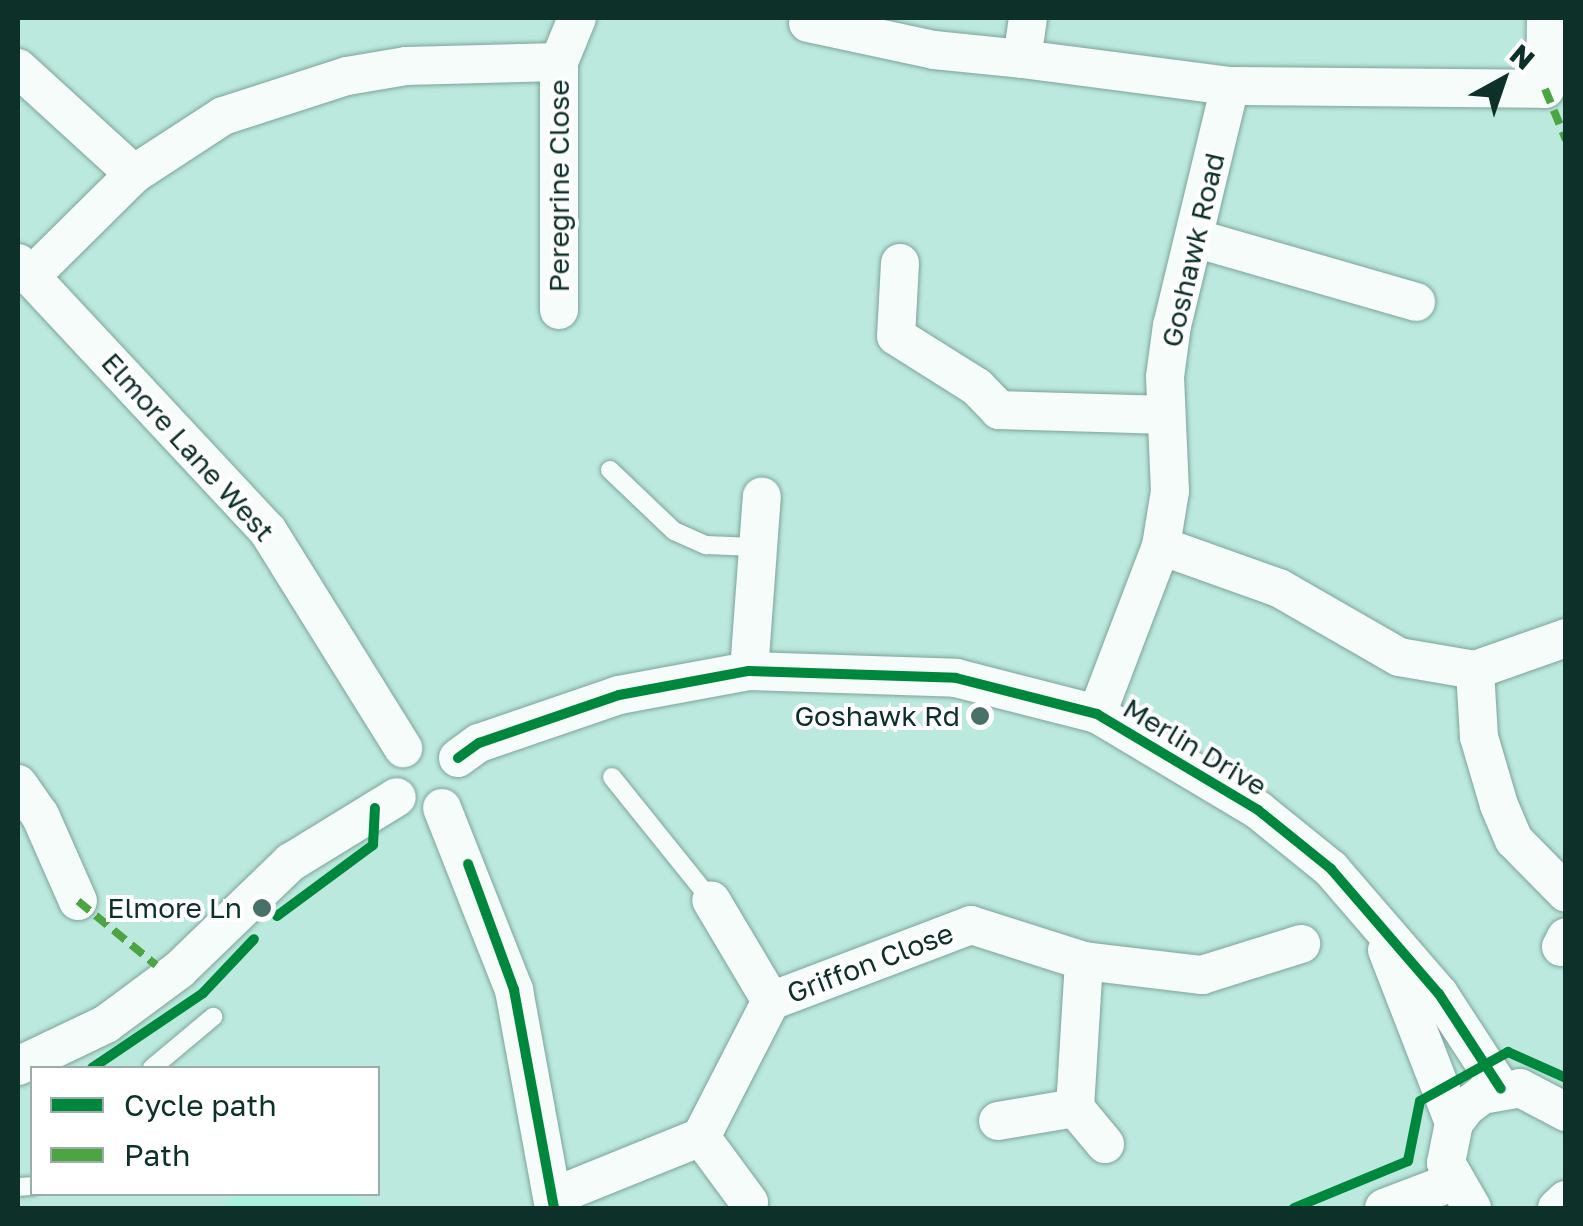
<!DOCTYPE html>
<style>
body{margin:0}
#map{position:relative;width:1583px;height:1226px;overflow:hidden;background:#bce9dd;font-family:"Golos Text",sans-serif}
div>[style]{position:absolute}
.built>*{inset:0;background:#a9f0de}
.roads{filter:drop-shadow(0 0 2px #7ea39a) drop-shadow(0 0 2px #7ea39a)}
.service>*{height:18px;margin:-9px;padding:0 9px;transform-origin:9px;border-radius:9px;background:#f5fcfa}
.minor>*{height:38px;margin:-19px;padding:0 19px;transform-origin:19px;border-radius:19px;background:#f5fcfa}
.quiet>*{height:8px;margin-top:-4px;transform-origin:0;background:repeating-linear-gradient(90deg,#4da442 0 15px,transparent 0 23px)}
.cycleway>*{height:10px;margin:-5px;padding:0 5px;transform-origin:5px;border-radius:5px;background:#00873e}
.dots>*{width:28px;height:28px;translate:-50% -50%;box-sizing:border-box;border:5px solid #fff;border-radius:50%}
span{translate:-50% -50%;white-space:nowrap;text-align:center;line-height:1.15;-webkit-text-stroke:8px #fff;paint-order:stroke}
.street-label{font-size:28px;color:#0d3029}
.poi-label{font-size:28px;color:#0d3029}
.right{translate:-100% -50%;text-align:right}
.frame{position:absolute;inset:0;border:20px solid #0d3029;pointer-events:none}
.legend{position:absolute;left:30px;top:1066px;width:350px;height:130px;box-sizing:border-box;background:#fff;border:2px solid #9eaca9;margin:0;padding:12px 18px;list-style:none;font-size:30px;color:#0d3029}
.legend li{display:flex;align-items:center;gap:20px;height:50px}
.legend b{width:50px;border:2px solid #9eaca9}
.north{position:absolute;left:1453px;top:30px;width:100px;height:100px;-webkit-text-stroke:8px #fff;paint-order:stroke;rotate:40deg;font-size:28px;font-weight:700;line-height:40px;text-align:center;color:#0d3029}
.north::after{content:'';display:block;margin:auto;width:35px;height:45px;background:#0d3029;clip-path:polygon(50% 0,100% 100%,50% 72%,0 100%)}
</style>
<div id="map">
<div class="built">
<div style="clip-path:polygon(234px 1194px,349px 1194px,367px 1208px,221px 1208px)"></div>
</div>
<div class="roads">
<div class="service">
<div style="left:610px;top:470px;width:88px;rotate:43.6deg"></div>
<div style="left:674px;top:531px;width:35px;rotate:24deg"></div>
<div style="left:706px;top:545px;width:48px;rotate:2.4deg"></div>
<div style="left:612px;top:777px;width:158px;rotate:51.2deg"></div>
<div style="left:152px;top:1068px;width:80px;rotate:-39.9deg"></div>
<div style="left:18px;top:1187px;width:14px;rotate:-4deg"></div>
</div>
<div class="minor">
<div style="left:1028px;top:18px;width:41px;rotate:98.3deg"></div>
<div style="left:1022px;top:59px;width:210px;rotate:7.4deg"></div>
<div style="left:1230px;top:86px;width:246px;rotate:103.6deg"></div>
<div style="left:1172px;top:325px;width:52px;rotate:97.7deg"></div>
<div style="left:1165px;top:377px;width:114px;rotate:87.5deg"></div>
<div style="left:1170px;top:491px;width:56px;rotate:99.3deg"></div>
<div style="left:1161px;top:546px;width:180px;rotate:110.9deg"></div>
<div style="left:808px;top:23px;width:129px;rotate:12.1deg"></div>
<div style="left:934px;top:50px;width:88px;rotate:5.8deg"></div>
<div style="left:559px;top:62px;width:48px;rotate:-67.8deg"></div>
<div style="left:18px;top:68px;width:157px;rotate:42.4deg"></div>
<div style="left:1230px;top:86px;width:315px;rotate:0.5deg"></div>
<div style="left:1545px;top:89px;width:71px;rotate:-89.2deg"></div>
<div style="left:1198px;top:239px;width:227px;rotate:16.1deg"></div>
<div style="left:18px;top:263px;width:367px;rotate:47deg"></div>
<div style="left:268px;top:531px;width:256px;rotate:58.1deg"></div>
<div style="left:900px;top:263px;width:73px;rotate:93.1deg"></div>
<div style="left:896px;top:336px;width:96px;rotate:32.2deg"></div>
<div style="left:977px;top:387px;width:32px;rotate:46deg"></div>
<div style="left:999px;top:410px;width:167px;rotate:1.7deg"></div>
<div style="left:32px;top:275px;width:144px;rotate:-44.7deg"></div>
<div style="left:134px;top:174px;width:106px;rotate:-33.1deg"></div>
<div style="left:223px;top:116px;width:130px;rotate:-17.9deg"></div>
<div style="left:347px;top:76px;width:60px;rotate:-9.6deg"></div>
<div style="left:406px;top:66px;width:153px;rotate:-1.5deg"></div>
<div style="left:559px;top:62px;width:248px;rotate:90deg"></div>
<div style="left:1161px;top:546px;width:125px;rotate:19.6deg"></div>
<div style="left:1279px;top:588px;width:138px;rotate:29.9deg"></div>
<div style="left:1399px;top:657px;width:77px;rotate:9.7deg"></div>
<div style="left:1475px;top:670px;width:67px;rotate:86.6deg"></div>
<div style="left:1479px;top:737px;width:71px;rotate:73.6deg"></div>
<div style="left:1499px;top:805px;width:38px;rotate:67deg"></div>
<div style="left:1514px;top:840px;width:74px;rotate:45.5deg"></div>
<div style="left:1475px;top:670px;width:96px;rotate:-19.4deg"></div>
<div style="left:749px;top:671px;width:175px;rotate:-85.8deg"></div>
<div style="left:458px;top:758px;width:26px;rotate:-36deg"></div>
<div style="left:479px;top:743px;width:148px;rotate:-18.9deg"></div>
<div style="left:619px;top:695px;width:132px;rotate:-10.5deg"></div>
<div style="left:749px;top:671px;width:207px;rotate:1.9deg"></div>
<div style="left:956px;top:678px;width:146px;rotate:14.3deg"></div>
<div style="left:1097px;top:714px;width:187px;rotate:30.8deg"></div>
<div style="left:1258px;top:810px;width:94px;rotate:38.9deg"></div>
<div style="left:1331px;top:869px;width:165px;rotate:49.2deg"></div>
<div style="left:1439px;top:994px;width:113px;rotate:56.9deg"></div>
<div style="left:18px;top:784px;width:38px;rotate:55deg"></div>
<div style="left:40px;top:815px;width:94px;rotate:66.2deg"></div>
<div style="left:442px;top:808px;width:196px;rotate:68.4deg"></div>
<div style="left:514px;top:990px;width:222px;rotate:79.6deg"></div>
<div style="left:1561px;top:947px;width:11px;rotate:-63deg"></div>
<div style="left:1387px;top:950px;width:186px;rotate:68.8deg"></div>
<div style="left:771px;top:1001px;width:214px;rotate:-20.8deg"></div>
<div style="left:971px;top:925px;width:119px;rotate:17.7deg"></div>
<div style="left:1084px;top:961px;width:119px;rotate:6.8deg"></div>
<div style="left:1202px;top:975px;width:104px;rotate:-17.4deg"></div>
<div style="left:18px;top:1066px;width:98px;rotate:-25.5deg"></div>
<div style="left:106px;top:1024px;width:91px;rotate:-36.5deg"></div>
<div style="left:179px;top:970px;width:156px;rotate:-44deg"></div>
<div style="left:291px;top:862px;width:124px;rotate:-31.5deg"></div>
<div style="left:1075px;top:1108px;width:47px;rotate:50.2deg"></div>
<div style="left:998px;top:1121px;width:78px;rotate:-9.6deg"></div>
<div style="left:1075px;top:1108px;width:147px;rotate:-86.5deg"></div>
<div style="left:701px;top:1137px;width:81px;rotate:53.6deg"></div>
<div style="left:555px;top:1196px;width:157px;rotate:-22deg"></div>
<div style="left:701px;top:1137px;width:153px;rotate:-62.8deg"></div>
<div style="left:771px;top:1001px;width:117px;rotate:-120.7deg"></div>
<div style="left:1384px;top:1208px;width:73px;rotate:-20.9deg"></div>
<div style="left:1472px;top:1208px;width:52px;rotate:-120deg"></div>
<div style="left:1446px;top:1163px;width:41px;rotate:-78.7deg"></div>
<div style="left:1454px;top:1123px;width:20px;rotate:-53deg"></div>
<div style="left:1466px;top:1107px;width:20px;rotate:-37deg"></div>
<div style="left:1482px;top:1095px;width:39px;rotate:-10deg"></div>
<div style="left:1520px;top:1088px;width:52px;rotate:27.6deg"></div>
<div style="left:1557px;top:1208px;width:12px;rotate:-42deg"></div>
</div>
</div>
<div class="quiet">
<div style="left:1545px;top:89px;width:55px;rotate:67.6deg"></div>
<div style="left:78px;top:901px;width:101px;rotate:39.4deg"></div>
</div>
<div class="cycleway">
<div style="left:458px;top:758px;width:26px;rotate:-36deg"></div>
<div style="left:479px;top:743px;width:148px;rotate:-18.9deg"></div>
<div style="left:619px;top:695px;width:132px;rotate:-10.5deg"></div>
<div style="left:749px;top:671px;width:207px;rotate:1.9deg"></div>
<div style="left:956px;top:678px;width:146px;rotate:14.3deg"></div>
<div style="left:1097px;top:714px;width:187px;rotate:30.8deg"></div>
<div style="left:1258px;top:810px;width:94px;rotate:38.9deg"></div>
<div style="left:1331px;top:869px;width:165px;rotate:49.2deg"></div>
<div style="left:1439px;top:994px;width:113px;rotate:56.9deg"></div>
<div style="left:468px;top:864px;width:134px;rotate:69.9deg"></div>
<div style="left:514px;top:990px;width:222px;rotate:79.6deg"></div>
<div style="left:277px;top:916px;width:119px;rotate:-36.5deg"></div>
<div style="left:373px;top:845px;width:37px;rotate:-87deg"></div>
<div style="left:92px;top:1068px;width:134px;rotate:-34deg"></div>
<div style="left:203px;top:993px;width:74px;rotate:-46.6deg"></div>
<div style="left:1294px;top:1208px;width:123px;rotate:-22.4deg"></div>
<div style="left:1408px;top:1161px;width:61px;rotate:-78.7deg"></div>
<div style="left:1420px;top:1101px;width:101px;rotate:-29.1deg"></div>
<div style="left:1508px;top:1052px;width:64px;rotate:24.1deg"></div>
</div>
<div class="dots">
<div style="left:980px;top:716px;background:#4a7168"></div>
<div style="left:262px;top:908px;background:#4a7168"></div>
</div>
<div class="street-label">
<span style="left:559px;top:186px;rotate:-90deg">Peregrine Close</span>
<span style="left:1193px;top:250px;rotate:-77deg">Goshawk Road</span>
<span style="left:188px;top:447px;rotate:48deg">Elmore Lane West</span>
<span style="left:1195px;top:747px;rotate:31deg">Merlin Drive</span>
<span style="left:870px;top:963px;rotate:-21deg">Griffon Close</span>
</div>
<div class="poi-label">
<span class="right" style="left:960px;top:716px">Goshawk Rd</span>
<span class="right" style="left:242px;top:908px">Elmore Ln</span>
</div>
<div class="frame"></div>
<ul class="legend">
<li><b style="height:12px;background:#00873e"></b>Cycle path</li>
<li><b style="height:12px;background:#4da442"></b>Path</li>
</ul>
<div class="north">N</div>
</div>
